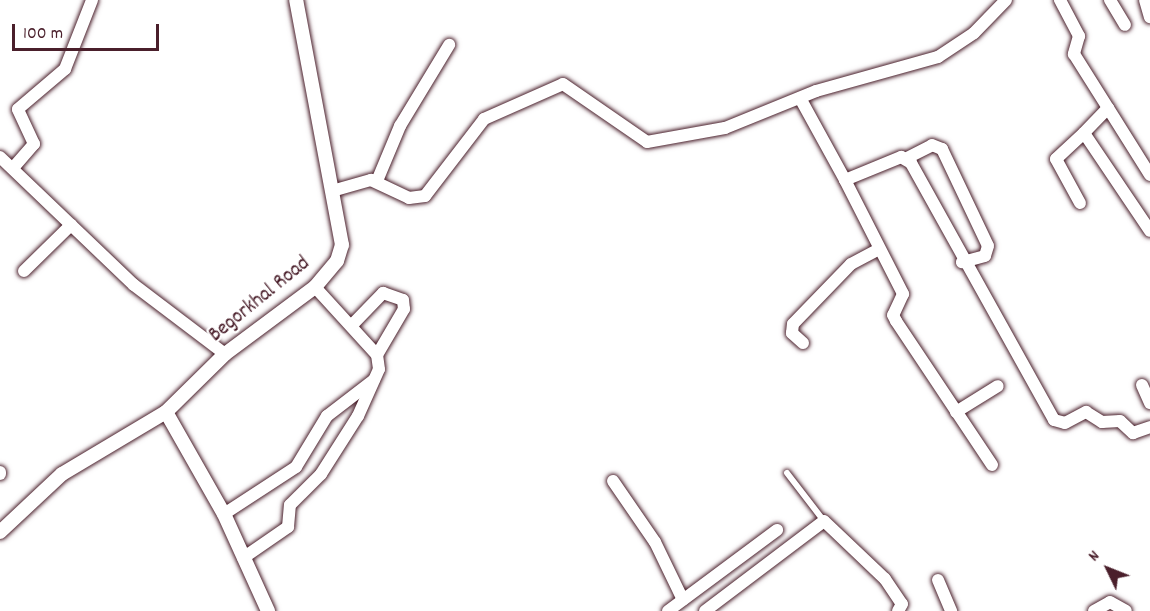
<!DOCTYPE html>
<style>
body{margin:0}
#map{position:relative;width:1150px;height:611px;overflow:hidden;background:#fff;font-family:Dekko,sans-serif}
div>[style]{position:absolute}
.roads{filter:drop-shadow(0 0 2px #4a1f2b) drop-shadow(0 0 2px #4a1f2b)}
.service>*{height:6px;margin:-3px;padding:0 3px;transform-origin:3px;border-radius:3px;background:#fff}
.minor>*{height:12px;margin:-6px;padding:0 6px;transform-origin:6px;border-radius:6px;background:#fff}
.tertiary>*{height:14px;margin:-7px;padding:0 7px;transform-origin:7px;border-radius:7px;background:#fff}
span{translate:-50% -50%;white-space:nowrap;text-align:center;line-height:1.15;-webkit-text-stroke:4.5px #fff;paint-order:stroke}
.street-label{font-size:21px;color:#4a1f2b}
.north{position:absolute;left:1078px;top:539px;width:60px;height:60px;-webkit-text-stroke:4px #fff;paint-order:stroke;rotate:313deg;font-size:16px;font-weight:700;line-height:24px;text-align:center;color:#4a1f2b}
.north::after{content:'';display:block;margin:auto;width:21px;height:27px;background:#4a1f2b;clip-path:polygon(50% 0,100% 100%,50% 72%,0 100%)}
.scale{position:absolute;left:12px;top:24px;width:147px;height:27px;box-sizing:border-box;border:3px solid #4a1f2b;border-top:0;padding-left:8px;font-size:18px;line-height:21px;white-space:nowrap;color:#4a1f2b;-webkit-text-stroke:4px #fff;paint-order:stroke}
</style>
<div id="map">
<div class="roads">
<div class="service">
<div style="left:787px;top:473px;width:61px;rotate:52.4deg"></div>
</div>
<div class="minor">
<div style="left:1060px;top:0;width:41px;rotate:62.2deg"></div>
<div style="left:1079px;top:36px;width:19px;rotate:106deg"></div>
<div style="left:1074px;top:54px;width:64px;rotate:57.8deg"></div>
<div style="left:1108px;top:108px;width:35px;rotate:134deg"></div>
<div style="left:1084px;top:133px;width:118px;rotate:56deg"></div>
<div style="left:1110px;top:0;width:29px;rotate:59deg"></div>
<div style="left:1145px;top:0;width:18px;rotate:74deg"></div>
<div style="left:800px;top:98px;width:94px;rotate:61.2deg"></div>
<div style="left:845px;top:180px;width:61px;rotate:-22.3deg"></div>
<div style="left:901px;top:157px;width:12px;rotate:31deg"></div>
<div style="left:911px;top:163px;width:294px;rotate:60.9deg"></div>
<div style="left:1054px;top:420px;width:11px;rotate:15deg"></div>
<div style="left:1065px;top:423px;width:24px;rotate:-28deg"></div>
<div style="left:1086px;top:412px;width:19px;rotate:32deg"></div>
<div style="left:1102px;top:422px;width:18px;rotate:-3deg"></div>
<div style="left:1120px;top:421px;width:18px;rotate:43deg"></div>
<div style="left:1133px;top:433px;width:18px;rotate:-19deg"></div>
<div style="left:1108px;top:108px;width:79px;rotate:57.9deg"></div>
<div style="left:0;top:157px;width:185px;rotate:43.7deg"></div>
<div style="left:134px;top:285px;width:114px;rotate:37.2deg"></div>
<div style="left:907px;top:158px;width:28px;rotate:-27deg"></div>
<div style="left:932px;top:145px;width:11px;rotate:22deg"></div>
<div style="left:942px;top:149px;width:107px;rotate:64.6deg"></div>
<div style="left:988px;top:246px;width:10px;rotate:107deg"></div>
<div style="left:985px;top:256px;width:24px;rotate:165deg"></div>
<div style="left:13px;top:168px;width:32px;rotate:-49deg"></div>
<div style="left:34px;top:144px;width:38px;rotate:-115deg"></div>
<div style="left:18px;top:109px;width:62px;rotate:-40.4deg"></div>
<div style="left:65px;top:69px;width:74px;rotate:-68.6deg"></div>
<div style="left:845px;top:180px;width:128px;rotate:63deg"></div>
<div style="left:903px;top:294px;width:23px;rotate:115deg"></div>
<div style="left:893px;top:315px;width:7px;rotate:63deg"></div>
<div style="left:896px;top:321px;width:173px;rotate:56.3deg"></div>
<div style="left:377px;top:181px;width:60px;rotate:-67.3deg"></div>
<div style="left:400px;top:126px;width:95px;rotate:-58.8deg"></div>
<div style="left:332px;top:191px;width:41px;rotate:-15.8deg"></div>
<div style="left:371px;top:180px;width:42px;rotate:25.3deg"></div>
<div style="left:409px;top:198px;width:16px;rotate:-7deg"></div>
<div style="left:425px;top:196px;width:97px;rotate:-52.5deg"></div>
<div style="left:484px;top:119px;width:86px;rotate:-23.9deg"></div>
<div style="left:563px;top:84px;width:102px;rotate:34.6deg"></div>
<div style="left:647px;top:142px;width:79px;rotate:-10.2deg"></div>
<div style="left:725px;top:128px;width:98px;rotate:-22.1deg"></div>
<div style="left:816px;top:91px;width:127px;rotate:-15.6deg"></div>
<div style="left:938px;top:57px;width:43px;rotate:-33.7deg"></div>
<div style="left:974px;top:33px;width:46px;rotate:-45.9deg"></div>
<div style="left:1080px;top:203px;width:50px;rotate:-118.6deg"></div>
<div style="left:1056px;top:159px;width:38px;rotate:-43deg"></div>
<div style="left:24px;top:271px;width:66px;rotate:-44.4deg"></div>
<div style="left:352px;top:325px;width:45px;rotate:-45.9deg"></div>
<div style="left:383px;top:293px;width:21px;rotate:19deg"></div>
<div style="left:403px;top:300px;width:9px;rotate:84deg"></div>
<div style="left:404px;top:309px;width:53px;rotate:120.4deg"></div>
<div style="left:803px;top:343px;width:15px;rotate:-138deg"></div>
<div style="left:792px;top:333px;width:9px;rotate:-84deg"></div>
<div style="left:793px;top:324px;width:83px;rotate:-46deg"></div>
<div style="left:851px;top:264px;width:32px;rotate:-28deg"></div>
<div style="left:1142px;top:385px;width:20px;rotate:66deg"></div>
<div style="left:956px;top:412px;width:49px;rotate:-31.8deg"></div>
<div style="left:0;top:472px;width:2px;rotate:90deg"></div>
<div style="left:613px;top:481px;width:74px;rotate:55.5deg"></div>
<div style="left:655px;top:542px;width:64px;rotate:64.2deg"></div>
<div style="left:224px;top:514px;width:86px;rotate:-33.1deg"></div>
<div style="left:296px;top:467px;width:60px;rotate:-58.7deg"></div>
<div style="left:327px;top:416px;width:59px;rotate:-37.5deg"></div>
<div style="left:243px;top:558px;width:55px;rotate:-34.6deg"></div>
<div style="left:288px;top:527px;width:22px;rotate:-85deg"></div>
<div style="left:290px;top:505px;width:44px;rotate:-45deg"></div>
<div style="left:321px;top:474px;width:69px;rotate:-57.5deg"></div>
<div style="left:358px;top:416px;width:51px;rotate:-65.9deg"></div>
<div style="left:379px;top:369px;width:14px;rotate:-98deg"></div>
<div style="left:377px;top:355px;width:92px;rotate:-132.4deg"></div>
<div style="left:938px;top:580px;width:34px;rotate:67deg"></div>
<div style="left:668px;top:611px;width:136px;rotate:-36.6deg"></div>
<div style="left:705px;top:611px;width:149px;rotate:-37.1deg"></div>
<div style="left:824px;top:521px;width:84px;rotate:43.6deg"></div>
<div style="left:885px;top:579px;width:30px;rotate:56deg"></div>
<div style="left:902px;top:604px;width:8px;rotate:120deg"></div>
<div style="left:1094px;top:611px;width:18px;rotate:-29deg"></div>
<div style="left:1110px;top:602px;width:18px;rotate:29deg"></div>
</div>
<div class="tertiary">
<div style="left:166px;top:412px;width:117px;rotate:60.4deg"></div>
<div style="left:224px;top:514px;width:107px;rotate:65.6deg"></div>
<div style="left:0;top:532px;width:85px;rotate:-43.1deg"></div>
<div style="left:62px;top:474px;width:121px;rotate:-30.8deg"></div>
<div style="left:166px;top:412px;width:83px;rotate:-44.5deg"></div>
<div style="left:225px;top:354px;width:112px;rotate:-36.7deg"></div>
<div style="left:315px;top:287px;width:34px;rotate:-50deg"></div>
<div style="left:337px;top:261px;width:17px;rotate:-73deg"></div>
<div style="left:342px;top:245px;width:249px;rotate:-100.6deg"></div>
</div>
</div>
<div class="street-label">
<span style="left:260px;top:300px;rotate:-39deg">Begorkhal Road</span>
</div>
<div class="north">N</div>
<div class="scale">100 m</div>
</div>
